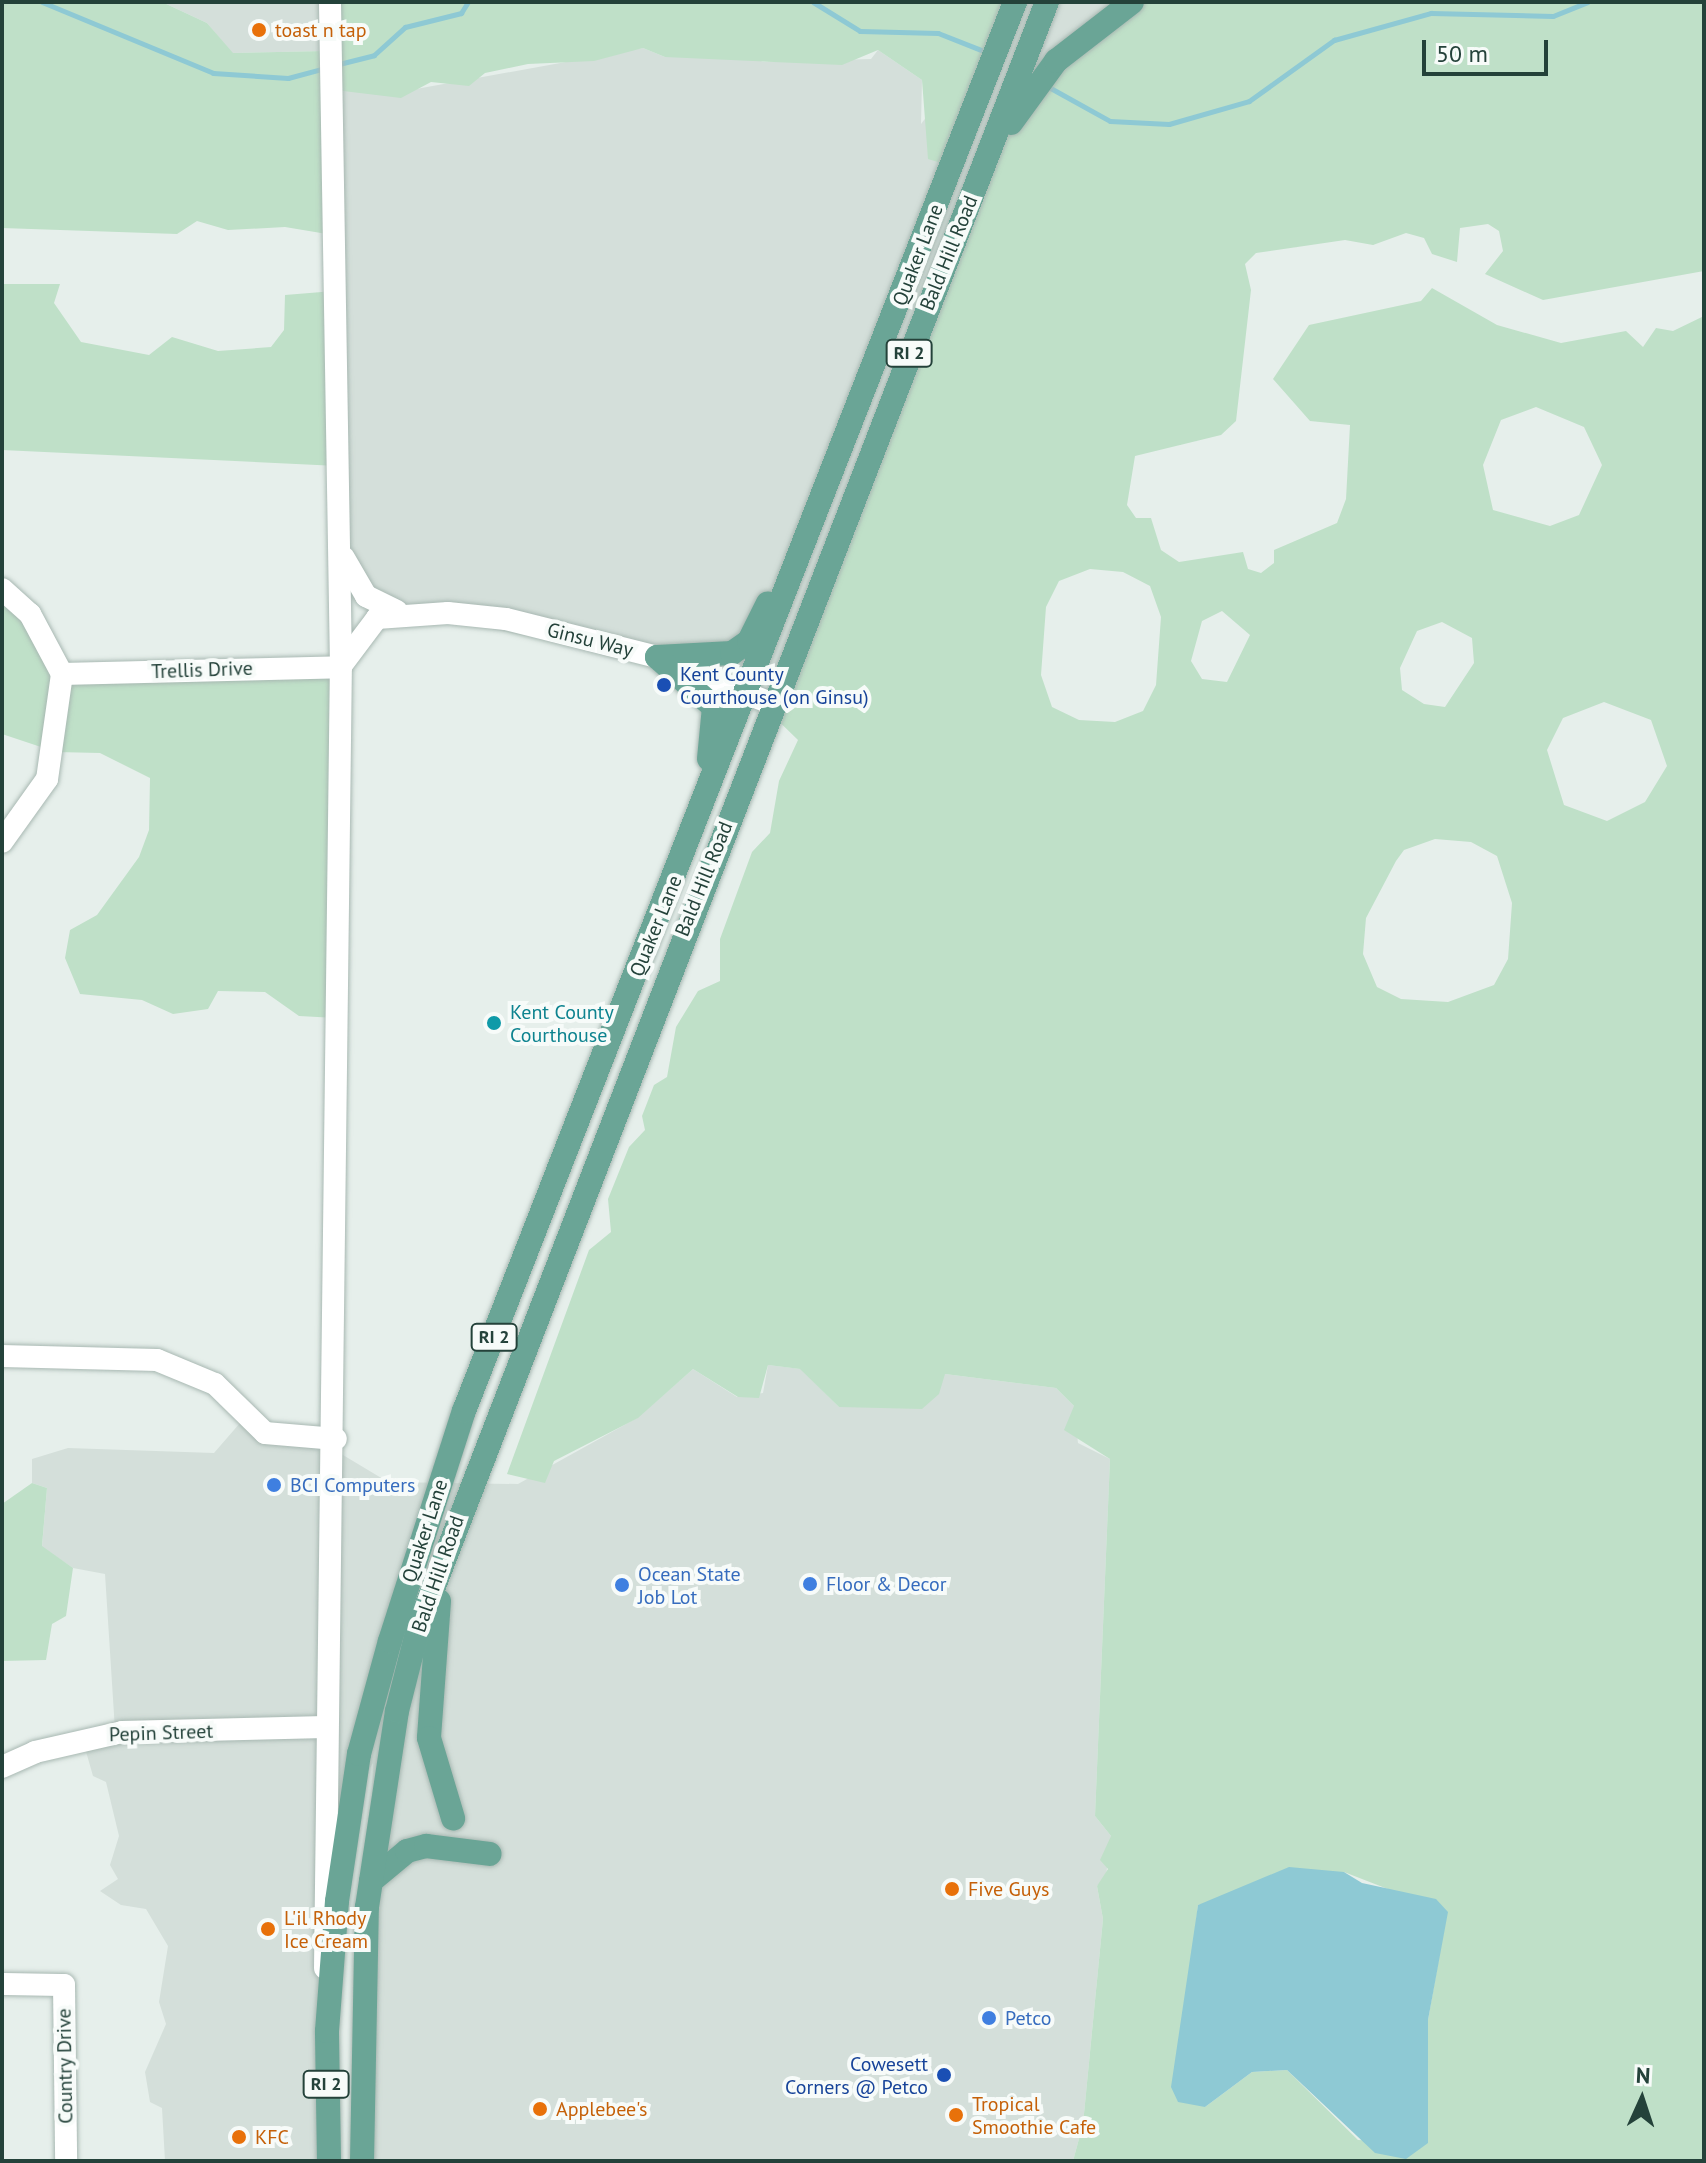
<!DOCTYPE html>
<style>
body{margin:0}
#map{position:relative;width:1706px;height:2163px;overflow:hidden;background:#e6efeb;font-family:"PT Sans",sans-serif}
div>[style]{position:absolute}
.built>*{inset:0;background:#d4dfda}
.green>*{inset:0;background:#bfe0c8}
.water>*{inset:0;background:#8ec9d4}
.stream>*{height:5px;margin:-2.5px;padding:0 2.5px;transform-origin:2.5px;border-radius:2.5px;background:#8ec9d4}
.roads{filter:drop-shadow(0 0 2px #a8b8b2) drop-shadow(0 0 2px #a8b8b2)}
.minor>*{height:22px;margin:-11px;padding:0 11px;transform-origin:11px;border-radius:11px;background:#fff}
.major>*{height:24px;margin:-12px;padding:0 12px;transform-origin:12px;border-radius:12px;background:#6aa596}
.dots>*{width:22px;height:22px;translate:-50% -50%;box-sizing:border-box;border:4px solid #f7fbf9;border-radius:50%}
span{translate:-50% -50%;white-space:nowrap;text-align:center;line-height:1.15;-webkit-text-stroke:8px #f7fbf9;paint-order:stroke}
.shield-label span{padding:2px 6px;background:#f7fbf9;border:2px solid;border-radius:6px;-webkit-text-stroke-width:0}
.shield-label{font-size:18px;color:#24423a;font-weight:700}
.food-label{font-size:20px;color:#c56008}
.left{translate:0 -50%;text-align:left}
.street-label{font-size:20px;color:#24423a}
.transit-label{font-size:20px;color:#164399}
.right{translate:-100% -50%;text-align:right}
.culture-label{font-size:20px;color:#0d838f}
.shop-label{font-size:20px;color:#366cbe}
.frame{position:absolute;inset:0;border:4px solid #24423a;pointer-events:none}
.north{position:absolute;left:1602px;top:2059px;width:80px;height:80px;-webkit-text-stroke:6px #f7fbf9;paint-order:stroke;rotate:3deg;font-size:22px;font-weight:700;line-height:32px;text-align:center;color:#24423a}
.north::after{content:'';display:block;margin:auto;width:28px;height:36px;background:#24423a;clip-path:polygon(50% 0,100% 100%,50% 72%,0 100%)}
.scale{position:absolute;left:1422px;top:40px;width:126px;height:36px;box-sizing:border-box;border:4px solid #24423a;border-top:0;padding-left:10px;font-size:24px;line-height:28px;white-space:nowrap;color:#24423a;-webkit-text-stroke:6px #f7fbf9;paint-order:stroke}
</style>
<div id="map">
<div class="built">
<div style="clip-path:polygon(162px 2px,331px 2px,325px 51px,232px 53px,207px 23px)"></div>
<div style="clip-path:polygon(1013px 2px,1130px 2px,778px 686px,390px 609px,347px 558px,335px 90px,405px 91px,643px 48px,665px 57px,741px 55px,764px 62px,871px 59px,878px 50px,922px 80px,921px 124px)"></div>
<div style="clip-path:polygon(768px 1365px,801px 1369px,839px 1407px,945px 1374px,1056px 1388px,1074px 1406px,1078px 1443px,1110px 1459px,1095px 1816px,1111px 1836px,1106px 1876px,1097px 1886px,1103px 1919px,1083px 2124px,1073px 2161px,363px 2161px,373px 1763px,351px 1801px,330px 2161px,165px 2161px,162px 2108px,150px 2102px,145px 2072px,166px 2024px,159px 2002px,168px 1946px,146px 1909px,121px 1905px,100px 1891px,118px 1879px,110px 1865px,119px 1836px,106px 1782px,93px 1776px,83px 1741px,115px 1730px,105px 1574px,73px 1568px,42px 1547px,47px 1488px,32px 1483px,32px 1459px,68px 1448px,214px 1453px,240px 1423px,338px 1452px,388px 1482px,518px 1484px,637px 1418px,693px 1369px,737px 1397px,763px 1393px)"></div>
</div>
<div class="green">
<div style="clip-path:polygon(2px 2px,162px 2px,207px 23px,233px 53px,325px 51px,331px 2px,1013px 2px,948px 165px,928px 159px,922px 80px,878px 50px,842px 65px,665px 57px,643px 48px,594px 61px,528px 64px,485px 73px,469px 86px,431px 82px,401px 98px,335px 90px,333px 235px,285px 227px,228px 230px,197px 221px,177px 234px,2px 228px)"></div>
<div style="clip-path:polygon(evenodd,1130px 2px,1704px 2px,1704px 271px,1543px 300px,1485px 274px,1503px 251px,1499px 231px,1488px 224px,1460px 228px,1457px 262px,1432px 254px,1424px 238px,1406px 233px,1373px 245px,1345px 240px,1256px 253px,1245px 264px,1251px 290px,1236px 421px,1221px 435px,1135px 456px,1127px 505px,1136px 518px,1151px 518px,1161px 550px,1179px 562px,1243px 552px,1248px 569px,1261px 573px,1274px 563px,1274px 550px,1337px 523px,1346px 499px,1350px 425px,1310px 421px,1273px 379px,1309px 325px,1421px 301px,1432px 288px,1497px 325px,1561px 343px,1626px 331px,1643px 347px,1656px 328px,1673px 331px,1704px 316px,1704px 2161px,1073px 2161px,1083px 2124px,1103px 1919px,1097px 1886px,1108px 1869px,1100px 1860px,1111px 1836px,1095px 1816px,1110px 1459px,1064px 1430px,1074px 1406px,1056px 1388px,945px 1374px,939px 1394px,922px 1409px,839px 1407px,800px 1369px,768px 1365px,759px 1398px,738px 1397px,693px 1369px,638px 1418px,554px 1461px,545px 1483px,507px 1474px,589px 1250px,611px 1232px,608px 1199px,629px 1147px,645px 1130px,642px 1116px,654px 1085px,667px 1077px,676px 1027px,698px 991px,720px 981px,720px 939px,752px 852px,770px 833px,779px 781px,798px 740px,765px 708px,974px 190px,1044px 73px,1130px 2px,1536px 407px,1584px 427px,1602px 465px,1579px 515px,1550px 526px,1493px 510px,1483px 465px,1501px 420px,1536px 407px,1130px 2px,1090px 569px,1123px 572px,1150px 586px,1161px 617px,1156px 685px,1143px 711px,1115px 722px,1079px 720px,1052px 707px,1041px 675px,1046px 607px,1059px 581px,1090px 569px,1130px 2px,1222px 611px,1250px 635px,1227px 682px,1202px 679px,1191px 661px,1202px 621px,1222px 611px,1130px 2px,1442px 622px,1472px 638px,1474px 663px,1445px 707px,1424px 704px,1402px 690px,1400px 668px,1417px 631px,1442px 622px,1130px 2px,1604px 702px,1651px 720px,1667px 766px,1645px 802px,1607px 821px,1564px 805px,1547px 750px,1563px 718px,1604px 702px,1130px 2px,1435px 839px,1471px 842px,1497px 856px,1512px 903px,1508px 959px,1494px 985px,1448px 1002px,1401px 999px,1377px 987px,1363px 954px,1366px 918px,1396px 861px,1404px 850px,1435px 839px,1130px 2px,1344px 1872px,1447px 1912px,1428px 2020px,1428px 2143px,1358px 2140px,1287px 2070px,1252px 2072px,1205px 2107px,1189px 1985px,1198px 1905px,1344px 1872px)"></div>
<div style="clip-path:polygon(2px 284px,60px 284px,54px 303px,81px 342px,149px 355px,172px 337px,218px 351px,271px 347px,284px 330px,285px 295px,334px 291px,338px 466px,2px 450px)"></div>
<div style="clip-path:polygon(2px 588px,62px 669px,339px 666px,336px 1018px,299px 1016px,265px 992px,218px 991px,208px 1009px,173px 1014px,142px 1000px,80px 994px,65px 958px,70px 930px,97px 915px,139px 857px,149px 830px,150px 778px,100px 753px,56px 752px,2px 734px)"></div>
<div style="clip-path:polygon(32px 1483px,47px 1488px,42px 1546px,73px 1568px,66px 1616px,52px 1624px,46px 1660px,2px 1661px,2px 1504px)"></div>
</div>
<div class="water">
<div style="clip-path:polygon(1289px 1867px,1344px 1872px,1362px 1883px,1436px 1899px,1448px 1912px,1428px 2020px,1428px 2143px,1406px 2159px,1375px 2153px,1287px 2070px,1252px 2072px,1205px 2107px,1178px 2102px,1171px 2087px,1198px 1905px)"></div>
</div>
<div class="stream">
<div style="left:42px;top:2px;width:185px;rotate:22.5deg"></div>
<div style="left:213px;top:73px;width:75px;rotate:3.8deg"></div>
<div style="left:288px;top:78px;width:38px;rotate:-15deg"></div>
<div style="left:813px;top:2px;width:55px;rotate:31.7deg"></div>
<div style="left:860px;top:31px;width:78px;rotate:1.5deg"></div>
<div style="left:938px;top:33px;width:46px;rotate:21.6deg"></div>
<div style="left:339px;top:64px;width:36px;rotate:-14deg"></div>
<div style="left:374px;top:55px;width:42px;rotate:-42.1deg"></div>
<div style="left:405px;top:27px;width:58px;rotate:-14deg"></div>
<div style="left:461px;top:13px;width:13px;rotate:-58deg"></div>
<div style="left:1045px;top:85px;width:74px;rotate:29deg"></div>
<div style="left:1110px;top:121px;width:59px;rotate:2.9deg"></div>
<div style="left:1169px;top:124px;width:83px;rotate:-16deg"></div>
<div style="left:1249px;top:101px;width:105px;rotate:-35.7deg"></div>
<div style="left:1334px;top:40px;width:101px;rotate:-15.6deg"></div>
<div style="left:1431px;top:13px;width:122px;rotate:1.4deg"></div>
<div style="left:1553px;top:16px;width:37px;rotate:-22deg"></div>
</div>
<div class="roads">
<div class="minor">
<div style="left:344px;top:558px;width:44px;rotate:59.9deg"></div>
<div style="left:366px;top:596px;width:34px;rotate:26deg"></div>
<div style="left:2px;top:589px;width:38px;rotate:42deg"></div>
<div style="left:30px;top:614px;width:68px;rotate:61.9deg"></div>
<div style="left:62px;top:674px;width:106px;rotate:98.1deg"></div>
<div style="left:47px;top:779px;width:77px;rotate:125.5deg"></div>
<div style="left:341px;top:666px;width:60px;rotate:-53.1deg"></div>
<div style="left:377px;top:618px;width:71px;rotate:-4deg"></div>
<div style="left:448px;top:613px;width:58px;rotate:5.9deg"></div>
<div style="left:506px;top:619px;width:156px;rotate:14.1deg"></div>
<div style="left:657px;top:657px;width:127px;rotate:22.1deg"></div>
<div style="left:62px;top:674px;width:279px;rotate:-1.4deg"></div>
<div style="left:2px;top:1356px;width:155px;rotate:1.5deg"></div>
<div style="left:157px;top:1360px;width:63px;rotate:22.5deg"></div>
<div style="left:215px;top:1384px;width:70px;rotate:44.4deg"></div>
<div style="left:265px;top:1433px;width:71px;rotate:4.8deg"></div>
<div style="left:2px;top:1767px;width:36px;rotate:-24deg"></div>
<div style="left:35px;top:1752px;width:89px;rotate:-12.9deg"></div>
<div style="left:122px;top:1732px;width:203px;rotate:-1.4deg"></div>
<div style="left:325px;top:1968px;width:1301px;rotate:-89.3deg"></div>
<div style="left:341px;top:667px;width:665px;rotate:-90.95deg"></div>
<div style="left:2px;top:1984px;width:62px;rotate:0.9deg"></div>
<div style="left:64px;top:1985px;width:176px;rotate:89.3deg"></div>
</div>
<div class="major">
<div style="left:1011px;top:123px;width:77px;rotate:-54deg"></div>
<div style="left:1056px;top:61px;width:96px;rotate:-37.8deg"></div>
<div style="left:657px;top:657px;width:75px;rotate:-3.1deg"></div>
<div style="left:732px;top:653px;width:21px;rotate:-35deg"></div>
<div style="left:749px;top:641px;width:42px;rotate:-63.4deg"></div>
<div style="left:657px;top:657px;width:76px;rotate:41.3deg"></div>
<div style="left:714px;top:707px;width:52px;rotate:95.5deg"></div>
<div style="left:439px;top:1601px;width:137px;rotate:94.2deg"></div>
<div style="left:429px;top:1738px;width:84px;rotate:73.3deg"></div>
<div style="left:371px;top:1881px;width:47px;rotate:-39.8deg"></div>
<div style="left:407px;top:1851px;width:20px;rotate:-15deg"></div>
<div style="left:426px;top:1846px;width:64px;rotate:7.1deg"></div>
<div style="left:329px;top:2161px;width:130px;rotate:-90.9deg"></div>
<div style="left:327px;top:2031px;width:130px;rotate:-85.6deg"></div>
<div style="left:337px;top:1901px;width:149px;rotate:-81.5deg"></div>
<div style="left:359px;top:1754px;width:117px;rotate:-74.7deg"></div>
<div style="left:390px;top:1641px;width:242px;rotate:-72.2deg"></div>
<div style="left:464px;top:1411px;width:1513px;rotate:-68.64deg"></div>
<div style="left:362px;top:2161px;width:254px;rotate:-88.9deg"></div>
<div style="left:367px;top:1907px;width:198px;rotate:-81.3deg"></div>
<div style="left:397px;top:1711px;width:89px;rotate:-75.7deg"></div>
<div style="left:419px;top:1625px;width:1740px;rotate:-68.85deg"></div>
</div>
</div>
<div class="dots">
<div style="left:259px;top:30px;background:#e8710a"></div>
<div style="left:664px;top:685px;background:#1a4fb4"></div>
<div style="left:494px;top:1023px;background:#0f9aa8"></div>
<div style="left:274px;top:1485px;background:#3f7fe0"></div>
<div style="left:810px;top:1584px;background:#3f7fe0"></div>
<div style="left:622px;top:1585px;background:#3f7fe0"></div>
<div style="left:952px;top:1889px;background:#e8710a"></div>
<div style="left:268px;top:1929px;background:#e8710a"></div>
<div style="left:989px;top:2018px;background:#3f7fe0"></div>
<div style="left:944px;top:2075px;background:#1a4fb4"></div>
<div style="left:540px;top:2109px;background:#e8710a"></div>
<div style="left:956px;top:2115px;background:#e8710a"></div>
<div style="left:239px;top:2137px;background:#e8710a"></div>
</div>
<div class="shield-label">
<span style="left:909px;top:353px">RI 2</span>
<span style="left:494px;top:1337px">RI 2</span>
<span style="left:326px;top:2084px">RI 2</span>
</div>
<div class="food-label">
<span class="left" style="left:275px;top:30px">toast n tap</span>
<span class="left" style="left:968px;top:1889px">Five Guys</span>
<span class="left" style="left:284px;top:1930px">L'il Rhody<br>Ice Cream</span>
<span class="left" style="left:972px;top:2116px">Tropical<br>Smoothie Cafe</span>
<span class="left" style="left:556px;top:2109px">Applebee's</span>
<span class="left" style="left:255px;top:2137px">KFC</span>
</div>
<div class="street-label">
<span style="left:949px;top:253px;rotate:-68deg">Bald Hill Road</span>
<span style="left:918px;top:255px;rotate:-69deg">Quaker Lane</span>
<span style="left:590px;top:640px;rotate:14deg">Ginsu Way</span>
<span style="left:202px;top:670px;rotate:-2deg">Trellis Drive</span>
<span style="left:704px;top:879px;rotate:-68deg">Bald Hill Road</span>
<span style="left:656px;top:926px;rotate:-68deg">Quaker Lane</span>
<span style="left:425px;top:1531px;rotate:-72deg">Quaker Lane</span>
<span style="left:438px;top:1574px;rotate:-71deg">Bald Hill Road</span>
<span style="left:161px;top:1733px;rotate:-2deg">Pepin Street</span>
<span style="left:65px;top:2066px;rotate:-91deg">Country Drive</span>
</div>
<div class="transit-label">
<span class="left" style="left:680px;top:686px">Kent County<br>Courthouse (on Ginsu)</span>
<span class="right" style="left:928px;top:2076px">Cowesett<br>Corners @ Petco</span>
</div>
<div class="culture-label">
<span class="left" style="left:510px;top:1024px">Kent County<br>Courthouse</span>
</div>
<div class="shop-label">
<span class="left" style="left:290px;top:1485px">BCI Computers</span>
<span class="left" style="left:638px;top:1586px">Ocean State<br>Job Lot</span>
<span class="left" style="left:826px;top:1584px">Floor &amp; Decor</span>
<span class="left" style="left:1005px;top:2018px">Petco</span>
</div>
<div class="frame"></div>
<div class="north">N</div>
<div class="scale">50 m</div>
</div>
